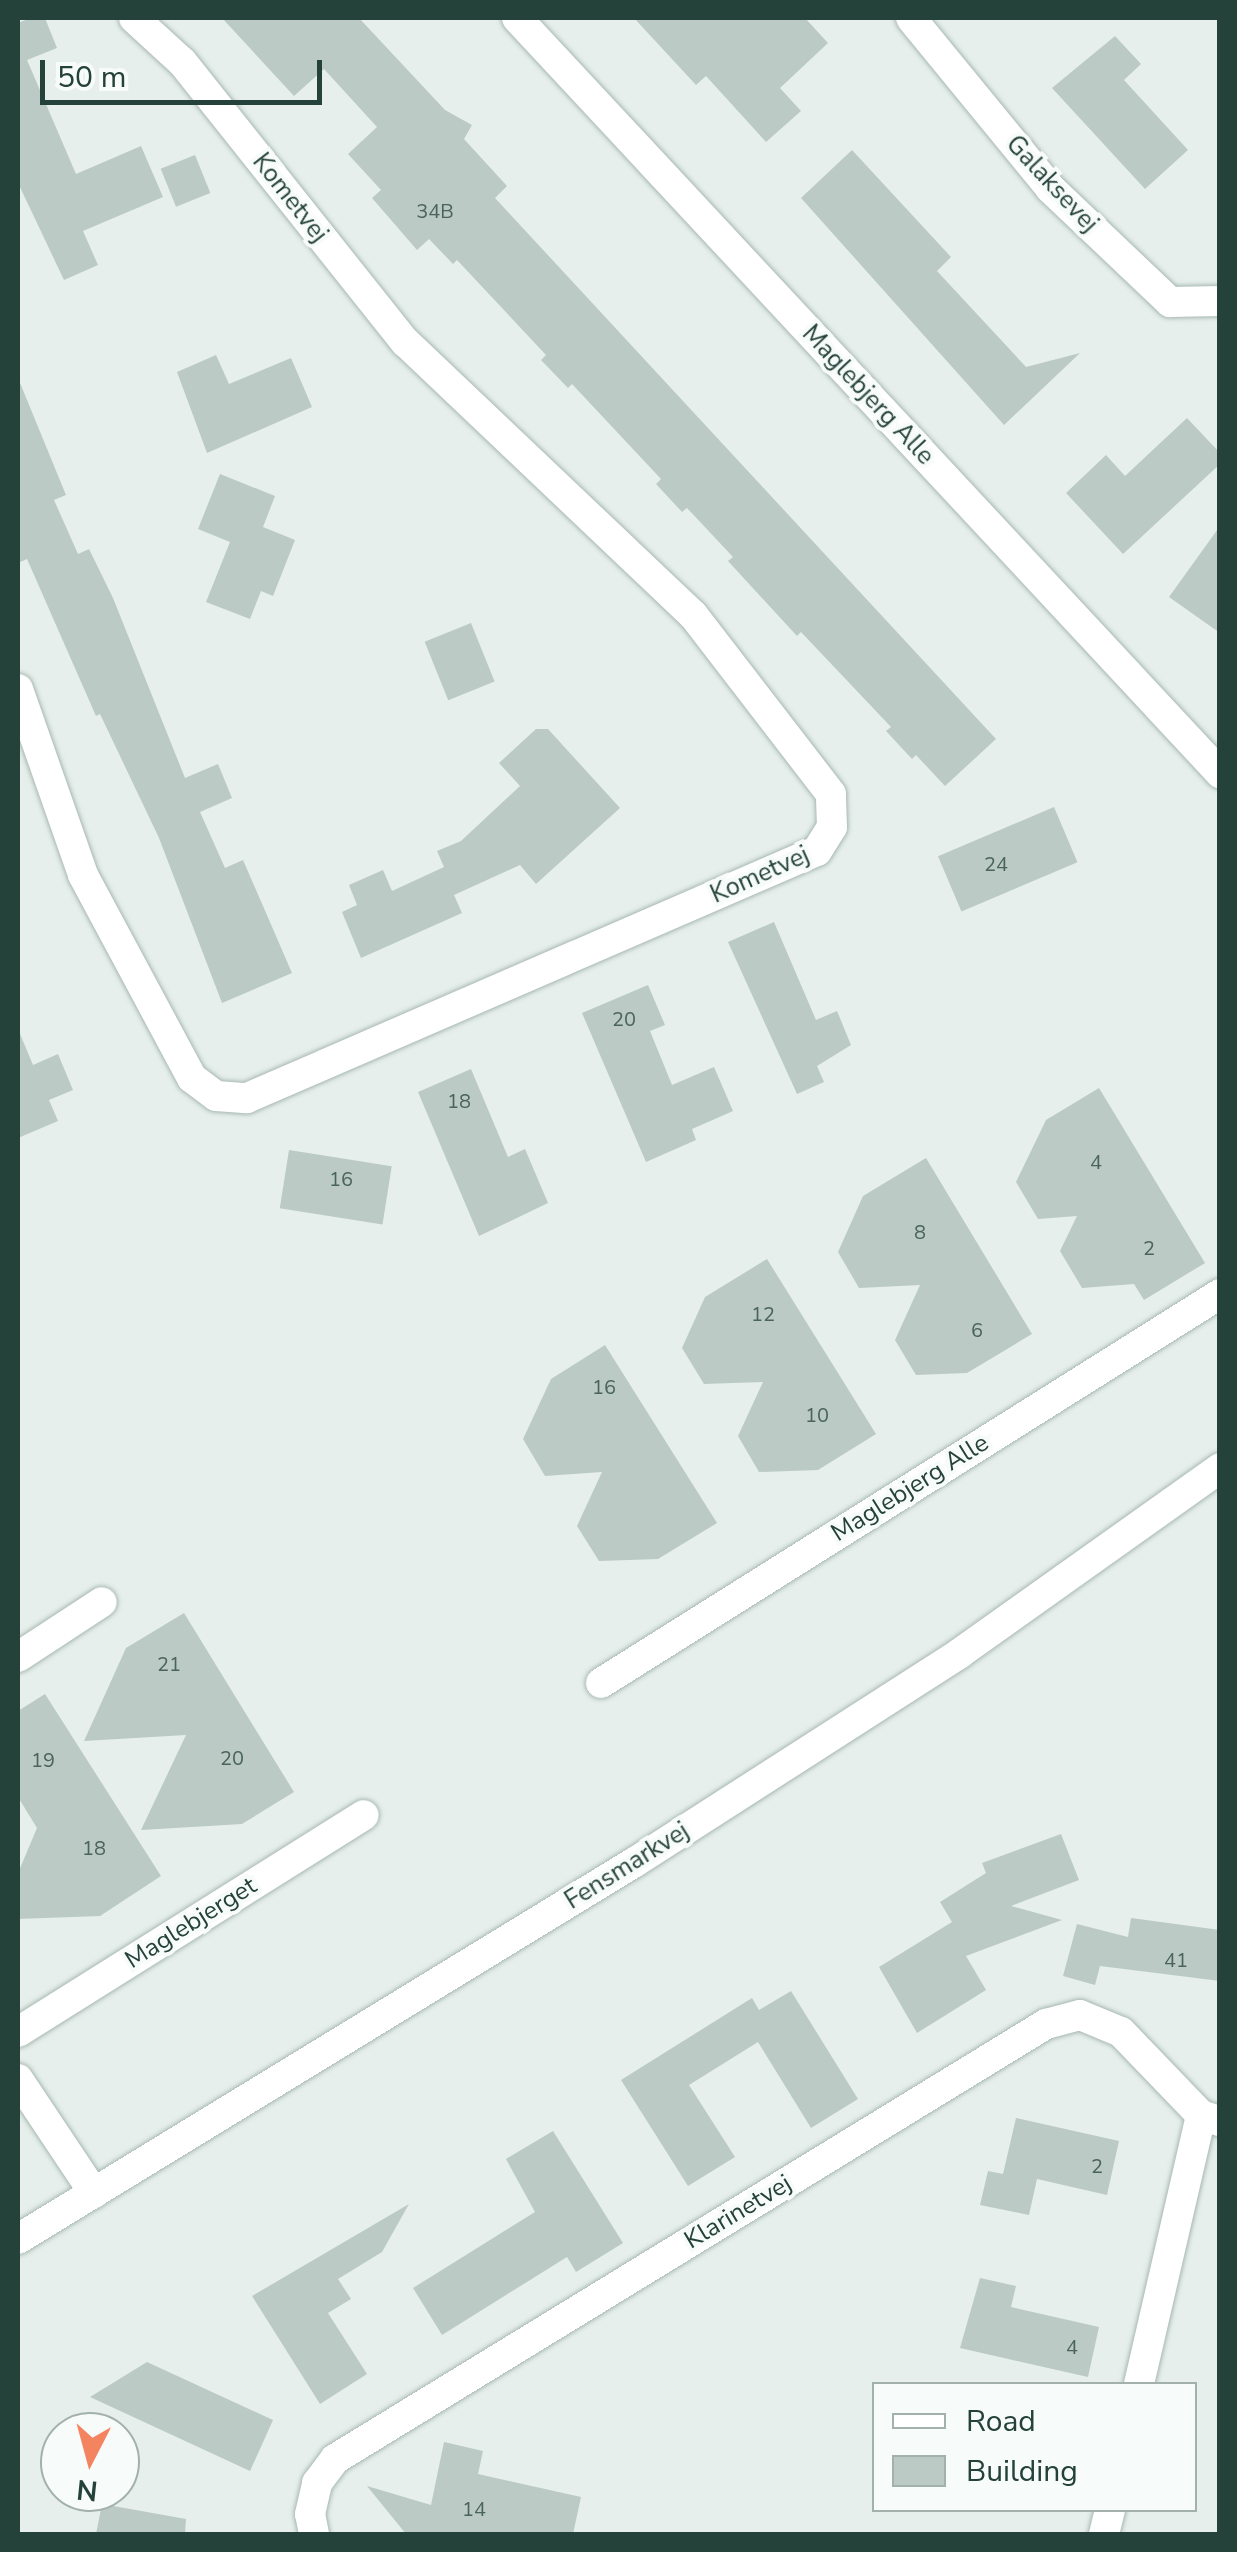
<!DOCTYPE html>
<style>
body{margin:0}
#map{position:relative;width:1237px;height:2552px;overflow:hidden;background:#e6efeb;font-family:"Nunito Sans",sans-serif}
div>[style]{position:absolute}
.building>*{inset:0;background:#bbcac4;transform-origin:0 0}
.roads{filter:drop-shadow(0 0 2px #a8b8b2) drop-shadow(0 0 2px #a8b8b2)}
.street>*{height:30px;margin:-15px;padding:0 15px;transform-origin:15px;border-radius:15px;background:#fff}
.secondary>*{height:30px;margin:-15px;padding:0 15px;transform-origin:15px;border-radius:15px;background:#fff}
span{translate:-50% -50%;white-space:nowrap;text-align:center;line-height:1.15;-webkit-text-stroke:8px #f7fbf9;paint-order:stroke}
.number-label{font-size:20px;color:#4a645c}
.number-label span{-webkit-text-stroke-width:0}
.street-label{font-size:25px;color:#24423a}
.frame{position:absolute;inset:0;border:20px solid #24423a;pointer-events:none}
.legend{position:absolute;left:872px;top:2382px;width:325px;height:130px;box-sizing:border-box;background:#f7fbf9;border:2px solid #a3b1ad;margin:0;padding:12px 18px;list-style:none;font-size:30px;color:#24423a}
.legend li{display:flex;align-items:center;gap:20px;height:50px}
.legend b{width:50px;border:2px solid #a3b1ad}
.north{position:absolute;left:40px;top:2412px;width:100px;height:100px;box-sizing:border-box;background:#f7fbf9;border:2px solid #a3b1ad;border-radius:50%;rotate:186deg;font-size:28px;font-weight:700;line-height:40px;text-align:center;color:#24423a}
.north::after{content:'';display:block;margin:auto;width:35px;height:45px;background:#f4845f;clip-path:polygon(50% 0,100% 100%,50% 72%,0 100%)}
.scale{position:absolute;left:40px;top:60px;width:282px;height:45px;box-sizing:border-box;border:5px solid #24423a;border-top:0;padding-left:12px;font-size:30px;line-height:35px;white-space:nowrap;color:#24423a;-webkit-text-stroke:8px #f7fbf9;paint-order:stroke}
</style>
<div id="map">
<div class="building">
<div style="clip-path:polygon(31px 18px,45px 18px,57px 48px,27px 60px,76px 174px,141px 146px,163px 197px,83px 231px,98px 265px,64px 280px,18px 183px,18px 23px)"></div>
<div style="clip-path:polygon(222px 18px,359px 18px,445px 110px,472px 125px,464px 139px,507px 186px,495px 198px,996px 739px,945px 786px,916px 755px,912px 759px,886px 731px,891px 727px,801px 632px,797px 636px,728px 561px,733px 557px,687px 508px,682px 512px,656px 484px,661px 479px,572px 384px,568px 388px,541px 360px,546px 355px,457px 260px,453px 264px,429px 239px,417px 250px,372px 198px,381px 190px,348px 154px,377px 127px,324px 69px,294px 96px)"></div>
<div style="clip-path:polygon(634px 18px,805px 18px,828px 43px,780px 88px,801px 111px,766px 142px,706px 76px,696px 85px)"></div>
<div style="clip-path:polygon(1115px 36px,1141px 64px,1124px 80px,1188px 150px,1145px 189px,1052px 88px)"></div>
<div style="clip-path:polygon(852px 150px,951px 257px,937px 271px,1026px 367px,1080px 353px,1004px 425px,801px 198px)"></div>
<div style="left:195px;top:155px;width:41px;height:37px;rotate:68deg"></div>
<div style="clip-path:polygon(216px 355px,229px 384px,291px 358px,312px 407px,207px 453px,177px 372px)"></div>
<div style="clip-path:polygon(18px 378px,66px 495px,54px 500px,78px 554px,89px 549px,113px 598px,185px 778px,218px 764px,232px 798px,200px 812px,225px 868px,243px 860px,292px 973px,222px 1003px,159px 838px,100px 714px,96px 716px,27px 559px,18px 563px)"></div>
<div style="clip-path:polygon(1187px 418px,1220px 453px,1220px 464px,1123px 554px,1066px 493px,1106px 455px,1125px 476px)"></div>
<div style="clip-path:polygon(220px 474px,275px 496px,263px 527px,295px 540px,273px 596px,261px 591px,250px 619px,206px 602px,230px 542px,198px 529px)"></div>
<div style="clip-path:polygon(1220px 526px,1220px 633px,1169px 597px)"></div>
<div style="left:471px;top:623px;width:63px;height:50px;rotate:68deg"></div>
<div style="clip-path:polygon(536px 729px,548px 729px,620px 808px,536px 884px,520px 865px,454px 895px,462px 913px,361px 958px,342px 912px,357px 905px,349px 885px,383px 870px,392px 891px,444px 867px,437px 851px,461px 841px,520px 786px,499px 763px)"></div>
<div style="left:1054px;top:807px;width:60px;height:126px;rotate:67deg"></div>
<div style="clip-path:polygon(774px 922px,816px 1020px,837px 1011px,851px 1045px,817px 1066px,824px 1082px,797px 1094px,728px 942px)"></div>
<div style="clip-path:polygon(648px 985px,665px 1025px,650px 1031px,672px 1085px,714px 1067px,733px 1111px,692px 1129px,696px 1140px,646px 1162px,582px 1013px)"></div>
<div style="clip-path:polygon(18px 1029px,33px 1065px,58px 1054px,73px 1090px,49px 1100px,58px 1121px,18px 1138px)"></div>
<div style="clip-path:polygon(471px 1069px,508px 1157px,525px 1149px,548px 1203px,479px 1236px,418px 1092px)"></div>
<div style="clip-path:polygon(1099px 1088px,1205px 1263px,1144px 1300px,1134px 1284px,1082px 1288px,1060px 1251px,1077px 1216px,1038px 1219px,1016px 1182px,1046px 1120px)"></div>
<div style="left:289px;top:1150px;width:104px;height:59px;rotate:9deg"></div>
<div style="clip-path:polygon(926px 1158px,1032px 1334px,967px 1373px,916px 1375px,895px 1340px,920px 1285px,859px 1288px,838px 1252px,863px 1196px)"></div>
<div style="clip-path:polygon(767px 1259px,876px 1434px,818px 1470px,759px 1472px,738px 1436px,763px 1382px,704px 1384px,682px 1348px,705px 1297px)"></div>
<div style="clip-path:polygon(605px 1345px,717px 1523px,658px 1559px,599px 1561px,577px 1526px,602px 1472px,545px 1476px,523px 1439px,551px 1379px)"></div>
<div style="clip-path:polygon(184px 1613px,294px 1792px,242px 1824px,141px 1830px,186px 1735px,84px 1741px,126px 1648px)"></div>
<div style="clip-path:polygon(45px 1694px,161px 1876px,100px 1916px,18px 1919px,18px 1873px,37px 1828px,18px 1797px,18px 1711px)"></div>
<div style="clip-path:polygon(1061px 1834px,1079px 1880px,1011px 1906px,1062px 1920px,966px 1956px,986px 1990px,917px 2033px,879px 1967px,952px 1922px,940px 1902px,986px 1873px,982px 1863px)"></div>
<div style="clip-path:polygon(1131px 1918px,1220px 1930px,1220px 1981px,1100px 1966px,1095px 1985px,1063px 1976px,1077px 1924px,1128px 1937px)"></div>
<div style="clip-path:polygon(791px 1991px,858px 2099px,811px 2128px,758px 2042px,689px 2085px,735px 2157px,688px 2186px,621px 2080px,752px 1998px,759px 2010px)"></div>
<div style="clip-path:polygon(1016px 2118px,1119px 2141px,1107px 2195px,1037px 2179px,1029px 2215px,980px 2205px,988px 2171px,1003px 2174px)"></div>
<div style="clip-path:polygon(553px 2131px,623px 2243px,576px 2272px,567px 2257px,442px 2335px,413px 2288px,535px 2212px,506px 2159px)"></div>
<div style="clip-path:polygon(409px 2204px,382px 2252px,338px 2279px,351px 2299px,328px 2313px,367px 2374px,320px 2404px,252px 2296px)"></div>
<div style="clip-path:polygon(980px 2278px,1016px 2286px,1011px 2307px,1099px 2327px,1088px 2377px,960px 2348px)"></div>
<div style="clip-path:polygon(147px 2362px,273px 2420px,250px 2471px,90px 2397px)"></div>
<div style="clip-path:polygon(444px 2442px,483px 2451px,478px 2474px,581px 2497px,573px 2534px,406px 2534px,367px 2486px,431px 2505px)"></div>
<div style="clip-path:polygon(102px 2504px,186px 2519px,185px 2534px,96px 2534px)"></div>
</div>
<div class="roads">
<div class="street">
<div style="left:911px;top:18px;width:220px;rotate:50.7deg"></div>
<div style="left:1050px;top:188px;width:166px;rotate:43.5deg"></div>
<div style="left:1170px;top:302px;width:50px;rotate:-1.1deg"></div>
<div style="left:18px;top:689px;width:197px;rotate:70.7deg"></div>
<div style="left:83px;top:875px;width:230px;rotate:61.8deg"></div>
<div style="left:192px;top:1078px;width:30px;rotate:37deg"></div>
<div style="left:216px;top:1096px;width:31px;rotate:4deg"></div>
<div style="left:247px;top:1098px;width:621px;rotate:-23.43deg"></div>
<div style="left:817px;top:851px;width:28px;rotate:-58deg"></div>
<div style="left:832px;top:827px;width:33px;rotate:-92deg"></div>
<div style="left:831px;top:794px;width:226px;rotate:-127.6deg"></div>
<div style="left:693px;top:615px;width:397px;rotate:-136.5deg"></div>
<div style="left:405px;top:342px;width:358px;rotate:-128.5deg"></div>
<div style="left:182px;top:62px;width:65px;rotate:-137.5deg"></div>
<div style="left:18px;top:1657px;width:100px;rotate:-33.2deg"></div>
<div style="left:601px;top:1683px;width:731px;rotate:-32.15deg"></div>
<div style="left:18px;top:2032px;width:408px;rotate:-32.1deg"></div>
<div style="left:18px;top:2079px;width:137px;rotate:56.3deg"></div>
<div style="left:1139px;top:2384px;width:276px;rotate:-77deg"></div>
<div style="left:314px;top:2534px;width:20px;rotate:-101deg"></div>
<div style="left:310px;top:2514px;width:32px;rotate:-77deg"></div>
<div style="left:317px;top:2483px;width:30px;rotate:-53deg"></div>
<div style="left:335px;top:2459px;width:834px;rotate:-31.46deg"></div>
<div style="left:1046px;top:2024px;width:35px;rotate:-15deg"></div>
<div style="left:1080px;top:2015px;width:44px;rotate:22.5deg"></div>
<div style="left:1121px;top:2032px;width:115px;rotate:46.1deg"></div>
<div style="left:1201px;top:2115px;width:20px;rotate:18deg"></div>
<div style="left:1104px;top:2534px;width:25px;rotate:-76deg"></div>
</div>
<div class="secondary">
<div style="left:517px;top:18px;width:1032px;rotate:47.04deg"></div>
<div style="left:18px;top:2239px;width:723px;rotate:-31.43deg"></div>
<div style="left:635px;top:1862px;width:386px;rotate:-32.7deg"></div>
<div style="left:960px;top:1653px;width:319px;rotate:-35.4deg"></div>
</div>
</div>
<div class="number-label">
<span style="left:435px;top:211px">34B</span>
<span style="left:996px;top:864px">24</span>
<span style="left:624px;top:1019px">20</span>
<span style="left:459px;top:1101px">18</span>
<span style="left:1096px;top:1162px">4</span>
<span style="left:341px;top:1179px">16</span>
<span style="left:920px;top:1232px">8</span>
<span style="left:1149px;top:1248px">2</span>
<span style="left:763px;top:1314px">12</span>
<span style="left:977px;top:1330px">6</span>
<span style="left:604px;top:1387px">16</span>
<span style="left:817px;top:1415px">10</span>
<span style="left:169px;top:1664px">21</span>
<span style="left:232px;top:1758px">20</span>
<span style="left:43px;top:1760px">19</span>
<span style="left:94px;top:1848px">18</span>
<span style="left:1176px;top:1960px">41</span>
<span style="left:1097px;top:2166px">2</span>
<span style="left:1072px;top:2347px">4</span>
<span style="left:474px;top:2509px">14</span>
</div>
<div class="street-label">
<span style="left:1052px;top:184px;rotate:47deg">Galaksevej</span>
<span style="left:290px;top:198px;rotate:52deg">Kometvej</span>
<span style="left:868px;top:395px;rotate:47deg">Maglebjerg Alle</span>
<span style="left:760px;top:875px;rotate:-24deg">Kometvej</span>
<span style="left:910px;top:1488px;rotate:-32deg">Maglebjerg Alle</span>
<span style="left:627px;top:1866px;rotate:-32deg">Fensmarkvej</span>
<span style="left:191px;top:1923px;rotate:-32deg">Maglebjerget</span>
<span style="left:738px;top:2212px;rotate:-31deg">Klarinetvej</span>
</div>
<div class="frame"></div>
<ul class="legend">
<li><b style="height:12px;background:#fff"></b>Road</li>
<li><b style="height:28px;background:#bbcac4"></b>Building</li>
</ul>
<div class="north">N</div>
<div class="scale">50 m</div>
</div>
